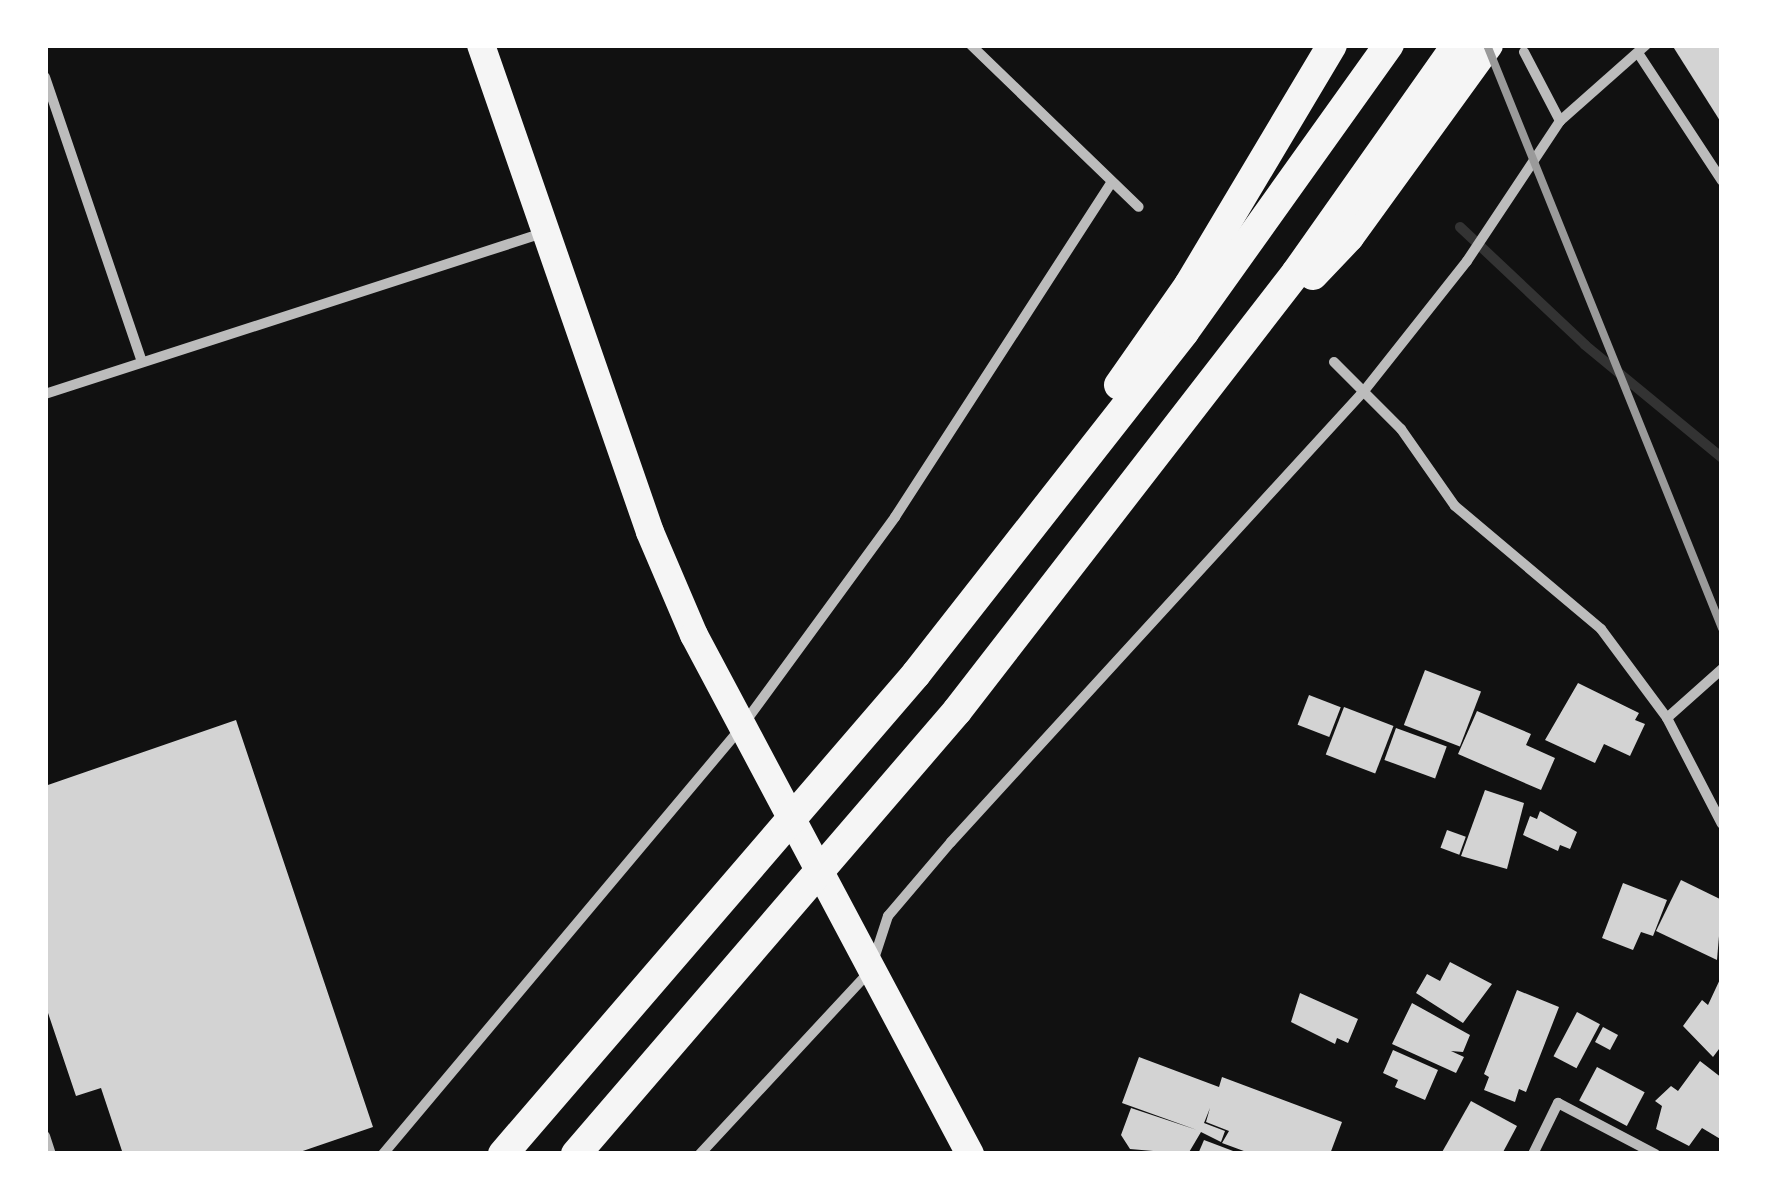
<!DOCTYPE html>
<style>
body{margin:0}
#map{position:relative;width:1767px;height:1199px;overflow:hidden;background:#111;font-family:"Public Sans",sans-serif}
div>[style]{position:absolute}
.stream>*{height:10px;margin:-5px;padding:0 5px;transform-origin:5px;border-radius:5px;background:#333}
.building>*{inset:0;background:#d3d3d3;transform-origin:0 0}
.minor>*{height:10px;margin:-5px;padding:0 5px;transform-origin:5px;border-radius:5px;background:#bcbcbc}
.trunk>*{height:28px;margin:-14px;padding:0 14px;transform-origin:14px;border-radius:14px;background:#f5f5f5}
.motorway>*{height:30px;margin:-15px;padding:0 15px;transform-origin:15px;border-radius:15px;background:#f5f5f5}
.rail>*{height:8px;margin:-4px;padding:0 4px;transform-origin:4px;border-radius:4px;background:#9a9a9a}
span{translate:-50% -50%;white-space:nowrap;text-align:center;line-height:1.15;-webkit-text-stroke:10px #fff;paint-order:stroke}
.frame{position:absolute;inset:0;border:48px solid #fff;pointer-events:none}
</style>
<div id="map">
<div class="stream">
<div style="left:1460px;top:227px;width:172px;rotate:43.3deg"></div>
<div style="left:1585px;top:345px;width:178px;rotate:39.5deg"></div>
</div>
<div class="building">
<div style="clip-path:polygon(1672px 45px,1722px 45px,1722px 124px)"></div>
<div style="left:1425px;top:670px;width:60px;height:59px;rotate:21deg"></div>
<div style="clip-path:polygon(1578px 683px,1639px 713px,1635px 720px,1645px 724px,1630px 756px,1604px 744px,1595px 763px,1545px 740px)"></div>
<div style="left:1309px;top:695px;width:34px;height:32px;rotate:21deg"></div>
<div style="left:1344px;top:707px;width:53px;height:51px;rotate:21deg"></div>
<div style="clip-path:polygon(1477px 711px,1531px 734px,1526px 745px,1555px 758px,1541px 790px,1458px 754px)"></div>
<div style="clip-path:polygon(236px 720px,373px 1127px,294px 1154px,123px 1154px,101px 1088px,76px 1096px,45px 1004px,45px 786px)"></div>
<div style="left:1396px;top:728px;width:54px;height:34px;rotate:20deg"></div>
<div style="clip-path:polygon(1485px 790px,1524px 803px,1507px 869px,1461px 856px)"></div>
<div style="clip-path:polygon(1540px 811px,1577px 832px,1570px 849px,1560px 845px,1558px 851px,1523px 835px,1530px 816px,1537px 819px)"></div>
<div style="left:1447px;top:830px;width:20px;height:19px;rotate:20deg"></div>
<div style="clip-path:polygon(1681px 880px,1722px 900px,1717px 960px,1656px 931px)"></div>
<div style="clip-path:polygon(1623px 883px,1667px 900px,1653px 936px,1641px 932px,1633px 950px,1602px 938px)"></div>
<div style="clip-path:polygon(1450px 962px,1492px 984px,1463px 1023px,1416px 993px,1427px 974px,1440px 981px)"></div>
<div style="clip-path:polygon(1722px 975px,1722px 1045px,1713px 1057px,1683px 1026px,1702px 1000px,1708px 1005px)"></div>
<div style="clip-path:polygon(1517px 990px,1559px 1007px,1526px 1092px,1519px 1089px,1515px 1102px,1484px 1090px,1489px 1077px,1484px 1074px)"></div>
<div style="clip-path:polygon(1300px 993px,1358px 1019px,1348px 1043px,1337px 1038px,1335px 1044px,1291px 1022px)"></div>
<div style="clip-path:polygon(1412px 1003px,1470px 1035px,1463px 1052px,1451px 1051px,1464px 1057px,1456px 1073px,1392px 1044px)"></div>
<div style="left:1577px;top:1012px;width:26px;height:50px;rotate:28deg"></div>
<div style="left:1603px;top:1027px;width:17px;height:17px;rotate:28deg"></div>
<div style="clip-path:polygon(1393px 1050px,1438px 1070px,1425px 1100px,1395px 1087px,1398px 1080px,1383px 1073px)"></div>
<div style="clip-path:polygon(1139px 1057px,1219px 1087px,1222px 1077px,1342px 1122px,1330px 1154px,1252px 1154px,1222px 1143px,1229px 1131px,1206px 1122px,1210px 1108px,1204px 1123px,1225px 1131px,1221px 1142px,1201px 1132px,1188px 1154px,1130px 1149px,1121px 1135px,1131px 1108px,1197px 1130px,1122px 1103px)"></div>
<div style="clip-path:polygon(1700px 1061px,1722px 1078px,1722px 1140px,1702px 1128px,1689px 1146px,1656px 1129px,1662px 1106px,1655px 1101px,1671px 1086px,1678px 1091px)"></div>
<div style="left:1597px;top:1067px;width:54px;height:38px;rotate:28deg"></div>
<div style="clip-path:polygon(1471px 1101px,1517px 1126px,1502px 1154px,1441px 1154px)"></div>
<div style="clip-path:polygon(1204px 1140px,1241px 1154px,1198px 1154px)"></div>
</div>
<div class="minor">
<div style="left:971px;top:45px;width:233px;rotate:44deg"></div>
<div style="left:1524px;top:52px;width:78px;rotate:62.4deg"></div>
<div style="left:1640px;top:56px;width:149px;rotate:56.7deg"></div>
<div style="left:45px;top:77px;width:298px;rotate:71.2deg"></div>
<div style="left:1334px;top:362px;width:95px;rotate:45deg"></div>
<div style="left:1401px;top:429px;width:94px;rotate:55deg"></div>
<div style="left:1455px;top:506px;width:191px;rotate:40.1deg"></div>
<div style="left:1601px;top:629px;width:111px;rotate:53.4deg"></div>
<div style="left:1667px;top:718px;width:119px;rotate:62.6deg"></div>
<div style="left:45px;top:394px;width:523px;rotate:-17.92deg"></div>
<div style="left:1667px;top:718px;width:74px;rotate:-41.7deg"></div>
<div style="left:45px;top:1136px;width:19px;rotate:72deg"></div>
<div style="left:383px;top:1154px;width:555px;rotate:-49.97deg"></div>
<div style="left:740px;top:729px;width:263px;rotate:-53.8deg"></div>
<div style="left:895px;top:517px;width:399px;rotate:-57.1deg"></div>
<div style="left:700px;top:1154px;width:250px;rotate:-47.1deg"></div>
<div style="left:870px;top:971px;width:58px;rotate:-71.9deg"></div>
<div style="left:888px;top:916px;width:97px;rotate:-49.6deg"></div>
<div style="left:951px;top:842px;width:612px;rotate:-47.52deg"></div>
<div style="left:1364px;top:391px;width:166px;rotate:-51.6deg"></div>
<div style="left:1467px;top:261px;width:168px;rotate:-56.4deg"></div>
<div style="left:1560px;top:121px;width:115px;rotate:-41.5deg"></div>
<div style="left:1533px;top:1154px;width:57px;rotate:-63.9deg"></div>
<div style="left:1558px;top:1103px;width:110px;rotate:27.7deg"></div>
</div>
<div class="trunk">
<div style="left:481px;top:45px;width:515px;rotate:70.86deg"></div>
<div style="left:650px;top:532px;width:112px;rotate:66.9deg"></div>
<div style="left:694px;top:635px;width:588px;rotate:62deg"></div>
</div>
<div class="motorway">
<div style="left:1313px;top:275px;width:52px;rotate:-46.5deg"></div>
<div style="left:1349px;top:237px;width:237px;rotate:-54.1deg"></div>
<div style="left:1119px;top:385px;width:122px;rotate:-55deg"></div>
<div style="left:1189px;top:285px;width:279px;rotate:-59.2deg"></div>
<div style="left:503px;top:1154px;width:633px;rotate:-49.29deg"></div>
<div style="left:916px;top:674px;width:434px;rotate:-51.9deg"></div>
<div style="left:1184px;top:332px;width:353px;rotate:-54.5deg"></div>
<div style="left:576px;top:1154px;width:584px;rotate:-49.3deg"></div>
<div style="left:957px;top:711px;width:554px;rotate:-52.26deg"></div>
<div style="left:1296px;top:273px;width:279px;rotate:-54.8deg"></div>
</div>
<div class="rail">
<div style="left:1487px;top:45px;width:629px;rotate:68.05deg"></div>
</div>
<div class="frame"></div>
</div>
